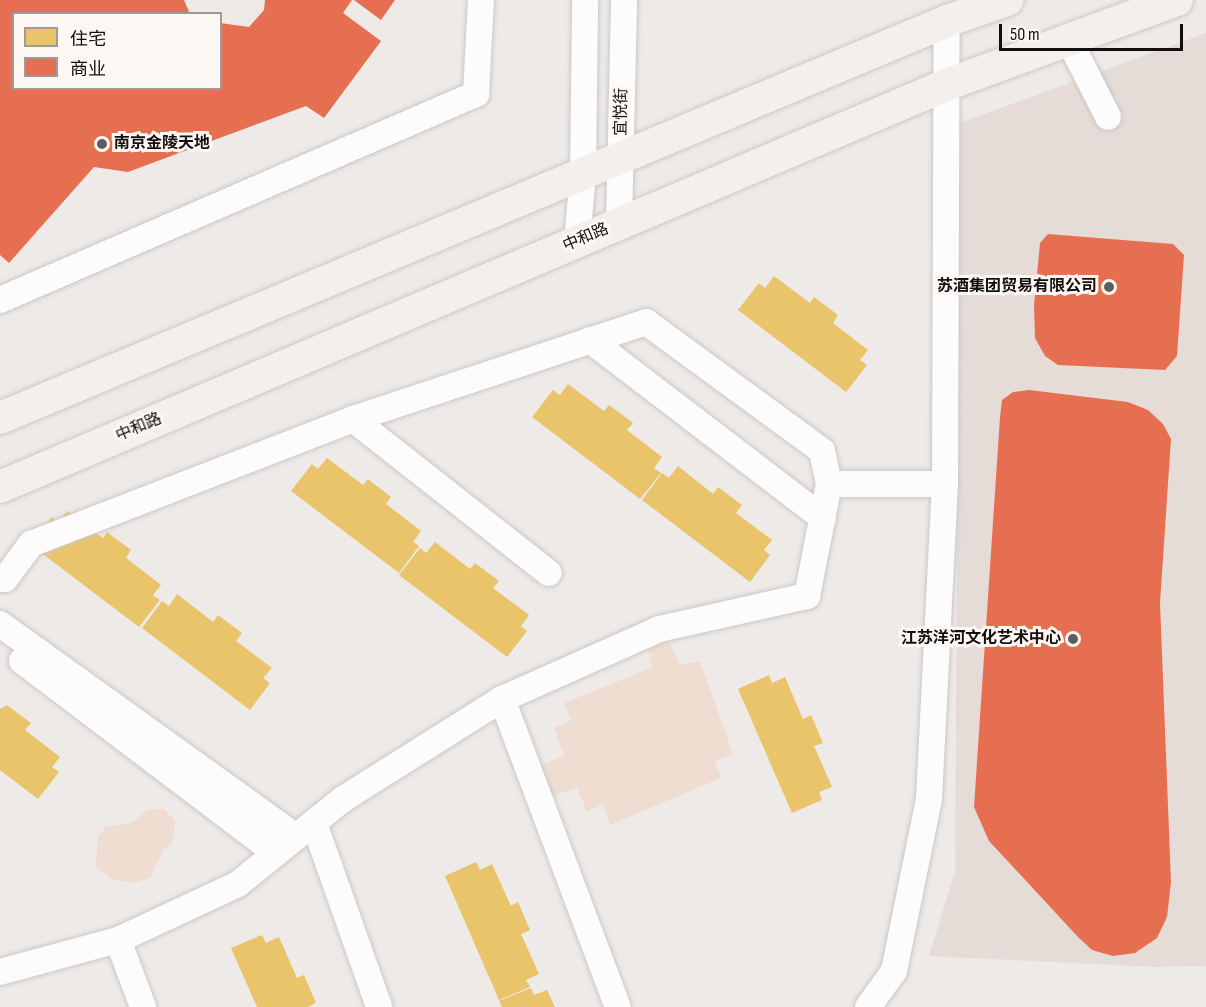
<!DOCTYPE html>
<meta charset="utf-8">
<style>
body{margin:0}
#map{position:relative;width:1206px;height:1007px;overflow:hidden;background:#edeae8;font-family:"Sofia Sans Condensed","Noto Sans SC",sans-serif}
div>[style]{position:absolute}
.built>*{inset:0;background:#e5dcd8}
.green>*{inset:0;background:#efddd2}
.homes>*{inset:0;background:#e9c46a}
.shops>*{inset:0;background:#e76f51}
.roads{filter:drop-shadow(0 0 2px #cbc8c7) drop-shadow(0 0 2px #cbc8c7)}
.minor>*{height:26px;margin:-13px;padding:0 13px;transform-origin:13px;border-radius:13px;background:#fcfcfc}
.major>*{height:32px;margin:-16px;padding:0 16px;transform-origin:16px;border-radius:16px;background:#f4efeb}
.dots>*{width:16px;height:16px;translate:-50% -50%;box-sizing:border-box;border:3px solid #fdf7f3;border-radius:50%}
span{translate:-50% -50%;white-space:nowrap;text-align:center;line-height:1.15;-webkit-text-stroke:6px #fdf7f3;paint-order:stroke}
.street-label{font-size:16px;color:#120f0e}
.poi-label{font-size:16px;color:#120f0e;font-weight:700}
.left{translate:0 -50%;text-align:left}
.right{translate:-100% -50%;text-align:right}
.legend{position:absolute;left:12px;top:12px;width:210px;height:78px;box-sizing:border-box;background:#fdf7f3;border:2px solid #9f9a97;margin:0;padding:8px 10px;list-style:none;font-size:18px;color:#120f0e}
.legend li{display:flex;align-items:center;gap:12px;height:30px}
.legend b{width:30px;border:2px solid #9f9a97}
.scale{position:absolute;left:999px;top:24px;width:184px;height:27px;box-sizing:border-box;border:3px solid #120f0e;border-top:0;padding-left:8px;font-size:18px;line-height:21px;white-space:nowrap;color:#120f0e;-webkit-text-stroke:4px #fdf7f3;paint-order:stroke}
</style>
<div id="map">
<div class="built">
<div style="clip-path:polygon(1206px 33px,1206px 966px,1154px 967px,929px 956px,955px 871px,960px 123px)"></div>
</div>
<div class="green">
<div style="clip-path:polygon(664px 628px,679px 665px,700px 661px,733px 754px,715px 761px,721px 778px,610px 825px,603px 804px,587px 812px,577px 787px,540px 801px,529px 772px,564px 755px,554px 728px,571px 720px,564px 703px,653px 667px,643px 636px)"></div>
<div style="clip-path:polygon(164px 809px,175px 821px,174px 839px,163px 851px,150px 878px,133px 883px,111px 879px,96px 867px,98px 836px,106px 827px,131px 823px,148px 810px)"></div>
</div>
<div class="homes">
<div style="clip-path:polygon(774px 276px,810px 303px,814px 297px,838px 315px,833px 323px,868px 350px,860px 360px,867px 365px,846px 392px,738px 310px,759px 283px,765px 288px)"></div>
<div style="clip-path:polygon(568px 384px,604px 411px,609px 405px,633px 423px,627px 430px,662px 457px,654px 468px,661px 473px,640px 499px,532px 417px,553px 390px,560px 395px)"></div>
<div style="clip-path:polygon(327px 458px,363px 485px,368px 479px,391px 497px,386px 504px,421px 531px,413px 542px,419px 546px,399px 573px,291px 491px,312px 464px,318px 469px)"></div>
<div style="clip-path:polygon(678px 466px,713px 494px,718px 487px,742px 505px,736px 513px,772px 540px,764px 550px,770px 555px,750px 582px,642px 500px,662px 473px,669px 478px)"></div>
<div style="clip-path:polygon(67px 511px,103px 538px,107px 532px,131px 550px,126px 558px,161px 585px,153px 595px,160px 600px,139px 627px,31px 545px,52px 517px,58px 523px)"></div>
<div style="clip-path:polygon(435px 542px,470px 569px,475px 563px,499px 581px,493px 588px,529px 615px,521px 626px,527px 631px,507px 657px,399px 575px,420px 548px,426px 553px)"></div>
<div style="clip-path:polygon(177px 594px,213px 622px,218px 615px,242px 633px,236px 641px,272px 668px,263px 678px,270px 683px,250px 710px,142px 628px,162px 601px,169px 606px)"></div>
<div style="clip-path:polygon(769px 675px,772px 683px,785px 677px,803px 719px,811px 715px,823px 743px,814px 746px,832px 787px,819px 792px,822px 800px,792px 813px,738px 689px)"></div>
<div style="clip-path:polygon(7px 705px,31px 723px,25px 730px,60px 757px,52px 767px,59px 772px,38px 799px,0 770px,0 709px)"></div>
<div style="clip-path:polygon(476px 862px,480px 870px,492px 864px,511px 906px,518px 902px,530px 930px,521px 934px,539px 974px,526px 980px,530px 987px,499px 1000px,445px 876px)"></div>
<div style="clip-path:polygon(262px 935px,266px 943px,279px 937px,297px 978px,304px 975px,316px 1003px,308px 1007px,257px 1007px,231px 948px)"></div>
<div style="clip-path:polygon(531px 988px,534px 995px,547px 990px,555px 1007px,502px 1007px,499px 1001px)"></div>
</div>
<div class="shops">
<div style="clip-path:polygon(0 0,184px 0,190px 14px,14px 14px,14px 88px,220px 88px,220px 23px,249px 27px,264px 10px,265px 0,352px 0,343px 13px,381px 41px,324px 118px,306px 106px,128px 172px,94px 167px,9px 263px,0 255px)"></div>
<div style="clip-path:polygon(354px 0,395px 0,381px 20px)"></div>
<div style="clip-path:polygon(1048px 234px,1173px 244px,1184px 255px,1177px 356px,1165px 370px,1058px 365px,1045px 356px,1035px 338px,1034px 305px,1040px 243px)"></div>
<div style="clip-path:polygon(1029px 390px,1128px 402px,1148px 410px,1163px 424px,1171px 439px,1160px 603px,1171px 882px,1167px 917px,1157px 938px,1135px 953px,1113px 956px,1092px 950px,1078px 937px,989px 841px,974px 807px,1000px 417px,1002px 400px,1013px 392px)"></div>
</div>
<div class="roads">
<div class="minor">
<div style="left:1069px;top:40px;width:86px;rotate:63.1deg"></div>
<div style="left:619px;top:224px;width:224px;rotate:-88.7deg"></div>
<div style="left:577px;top:242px;width:68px;rotate:-85deg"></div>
<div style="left:583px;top:174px;width:174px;rotate:-89.3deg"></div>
<div style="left:0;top:300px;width:519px;rotate:-23.4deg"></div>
<div style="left:476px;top:94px;width:94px;rotate:-87deg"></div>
<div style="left:590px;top:340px;width:293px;rotate:37.4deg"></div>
<div style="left:353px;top:419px;width:249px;rotate:38.2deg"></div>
<div style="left:0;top:579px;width:5px"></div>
<div style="left:5px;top:579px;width:44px;rotate:-53.4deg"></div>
<div style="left:31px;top:544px;width:345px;rotate:-21.2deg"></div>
<div style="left:353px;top:419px;width:309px;rotate:-18.3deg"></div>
<div style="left:646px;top:322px;width:218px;rotate:36.2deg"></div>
<div style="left:822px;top:451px;width:34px;rotate:78deg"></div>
<div style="left:0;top:624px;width:365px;rotate:35.7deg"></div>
<div style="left:22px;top:661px;width:318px;rotate:37.1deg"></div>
<div style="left:502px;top:699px;width:329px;rotate:69.4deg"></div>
<div style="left:314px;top:823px;width:195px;rotate:70.5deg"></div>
<div style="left:118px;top:940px;width:72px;rotate:69.5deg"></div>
<div style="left:0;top:972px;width:122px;rotate:-15.2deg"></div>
<div style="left:118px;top:940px;width:132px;rotate:-25deg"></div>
<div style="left:238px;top:884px;width:135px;rotate:-39deg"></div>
<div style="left:343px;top:799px;width:188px;rotate:-32.2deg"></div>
<div style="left:502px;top:699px;width:172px;rotate:-24deg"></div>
<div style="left:659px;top:629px;width:152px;rotate:-12.6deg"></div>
<div style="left:807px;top:596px;width:114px;rotate:-78.9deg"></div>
<div style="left:829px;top:484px;width:116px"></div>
<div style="left:868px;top:1007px;width:44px;rotate:-54.2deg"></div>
<div style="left:894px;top:971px;width:176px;rotate:-78.5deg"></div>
<div style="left:929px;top:799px;width:315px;rotate:-87.1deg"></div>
<div style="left:945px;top:484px;width:463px;rotate:-89.8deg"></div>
</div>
<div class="major">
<div style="left:0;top:418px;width:1027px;rotate:-22.74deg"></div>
<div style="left:947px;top:21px;width:64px;rotate:-19.3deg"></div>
<div style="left:0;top:487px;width:1028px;rotate:-23.02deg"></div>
<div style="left:946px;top:85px;width:246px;rotate:-20.2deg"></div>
</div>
</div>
<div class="dots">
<div style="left:102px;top:144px;background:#5f5c5a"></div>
<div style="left:1109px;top:287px;background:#5f5c5a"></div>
<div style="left:1073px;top:639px;background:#5f5c5a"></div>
</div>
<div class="street-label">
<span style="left:622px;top:112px;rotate:-89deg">宜悦街</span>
<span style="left:586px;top:238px;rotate:-23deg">中和路</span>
<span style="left:139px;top:428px;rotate:-23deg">中和路</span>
</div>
<div class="poi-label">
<span class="left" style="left:114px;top:144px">南京金陵天地</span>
<span class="right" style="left:1097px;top:287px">苏酒集团贸易有限公司</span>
<span class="right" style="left:1061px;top:639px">江苏洋河文化艺术中心</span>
</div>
<ul class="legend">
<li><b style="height:16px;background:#e9c46a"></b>住宅</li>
<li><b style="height:16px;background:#e76f51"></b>商业</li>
</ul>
<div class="scale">50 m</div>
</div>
